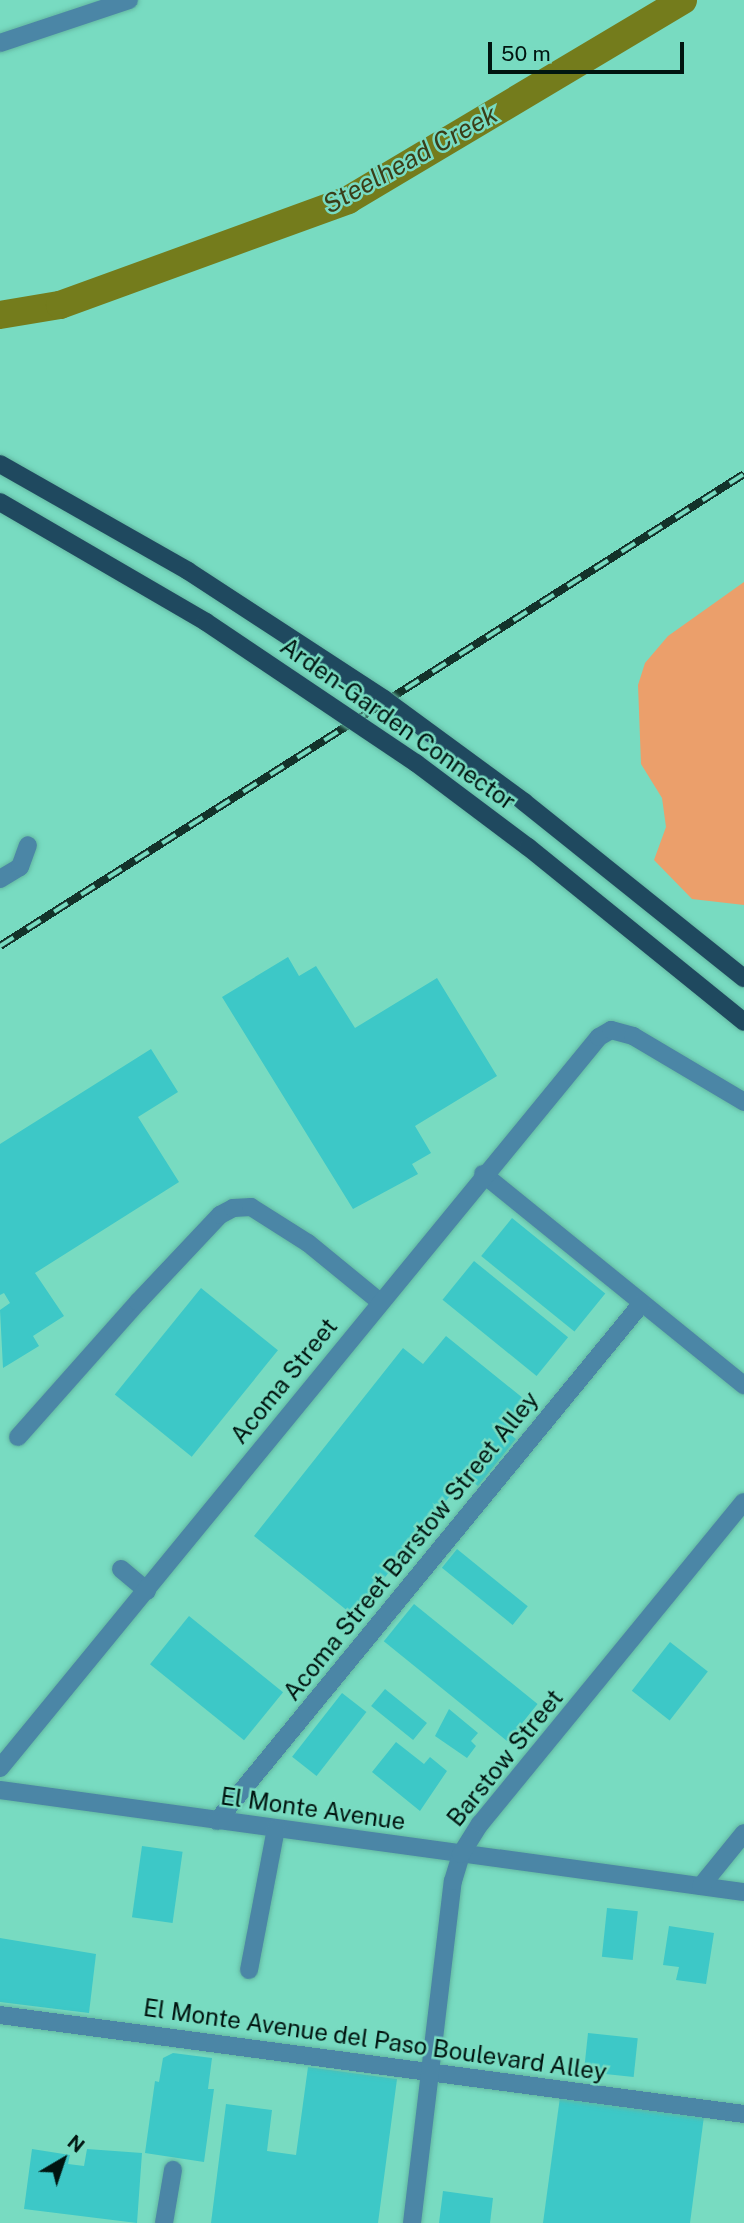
<!DOCTYPE html>
<style>
body{margin:0}
#map{position:relative;width:744px;height:2223px;overflow:hidden;background:#78dbc1;font-family:"Public Sans",sans-serif}
div>[style]{position:absolute}
.green>*{inset:0;background:#eb9f6b}
.canal>*{height:28px;margin:-14px;padding:0 14px;transform-origin:14px;border-radius:14px;background:#747c1c}
.building>*{inset:0;background:#3dc8c7;transform-origin:0 0}
.roads{filter:drop-shadow(0 0 2px #63b7a1) drop-shadow(0 0 2px #63b7a1)}
.minor>*{height:18px;margin:-9px;padding:0 9px;transform-origin:9px;border-radius:9px;background:#4b86a6}
.rail>*{height:8px;margin-top:-4px;transform-origin:0;background:repeating-linear-gradient(90deg,#78dbc1 0 16px,#13322a 0 32px);box-sizing:border-box;border-block:2px solid #13322a}
.bridges{filter:drop-shadow(0 0 2px #63b7a1) drop-shadow(0 0 2px #63b7a1)}
.major-bridge>*{height:18px;margin:-9px;padding:0 9px;transform-origin:9px;border-radius:9px;background:#1f495f}
span{translate:-50% -50%;white-space:nowrap;text-align:center;line-height:1.15;-webkit-text-stroke:5px #78dbc1;paint-order:stroke}
.street-label{font-size:24px;color:#011510}
.water-label{font-size:26px;color:#3a3e18;font-style:italic}
.north{position:absolute;left:28px;top:2125px;width:70px;height:70px;-webkit-text-stroke:5px #78dbc1;paint-order:stroke;rotate:39deg;font-size:19px;font-weight:700;line-height:28px;text-align:center;color:#011510}
.north::after{content:'';display:block;margin:auto;width:24px;height:32px;background:#011510;clip-path:polygon(50% 0,100% 100%,50% 72%,0 100%)}
.scale{position:absolute;left:488px;top:42px;width:196px;height:32px;box-sizing:border-box;border:4px solid #011510;border-top:0;padding-left:9px;font-size:21px;line-height:24px;white-space:nowrap;color:#011510;-webkit-text-stroke:5px #78dbc1;paint-order:stroke}
</style>
<div id="map">
<div class="green">
<div style="clip-path:polygon(744px 582px,744px 905px,692px 899px,654px 860px,666px 827px,662px 798px,641px 764px,638px 685px,645px 663px,668px 636px)"></div>
</div>
<div class="canal">
<div style="left:0;top:315px;width:61px;rotate:-9.5deg"></div>
<div style="left:60px;top:305px;width:307px;rotate:-20deg"></div>
<div style="left:348px;top:200px;width:390px;rotate:-30.8deg"></div>
</div>
<div class="building">
<div style="clip-path:polygon(288px 957px,299px 976px,316px 966px,355px 1028px,437px 978px,497px 1076px,415px 1126px,431px 1153px,412px 1164px,418px 1174px,353px 1209px,222px 997px)"></div>
<div style="clip-path:polygon(151px 1049px,178px 1092px,138px 1117px,179px 1182px,35px 1273px,64px 1316px,33px 1336px,39px 1346px,3px 1368px,0 1310px,10px 1303px,4px 1293px,0 1295px,0 1144px)"></div>
<div style="left:512px;top:1218px;width:120px;height:49px;rotate:39deg"></div>
<div style="left:474px;top:1261px;width:121px;height:50px;rotate:39deg"></div>
<div style="left:201px;top:1288px;width:99px;height:137px;rotate:39deg"></div>
<div style="clip-path:polygon(446px 1336px,534px 1407px,511px 1435px,516px 1439px,478px 1486px,466px 1476px,354px 1616px,254px 1536px,403px 1348px,423px 1364px)"></div>
<div style="left:457px;top:1549px;width:91px;height:24px;rotate:39deg"></div>
<div style="left:414px;top:1604px;width:159px;height:48px;rotate:39deg"></div>
<div style="left:189px;top:1616px;width:121px;height:62px;rotate:39deg"></div>
<div style="left:670px;top:1642px;width:48px;height:62px;rotate:38deg"></div>
<div style="left:385px;top:1689px;width:54px;height:22px;rotate:39deg"></div>
<div style="left:342px;top:1693px;width:31px;height:81px;rotate:38deg"></div>
<div style="clip-path:polygon(449px 1709px,478px 1733px,471px 1741px,476px 1746px,467px 1758px,435px 1736px)"></div>
<div style="clip-path:polygon(396px 1742px,424px 1764px,430px 1757px,447px 1771px,420px 1811px,372px 1772px)"></div>
<div style="left:142px;top:1846px;width:41px;height:72px;rotate:8deg"></div>
<div style="left:607px;top:1908px;width:31px;height:49px;rotate:6deg"></div>
<div style="clip-path:polygon(669px 1926px,714px 1933px,706px 1984px,676px 1980px,679px 1967px,663px 1965px)"></div>
<div style="clip-path:polygon(0 1938px,96px 1954px,89px 2013px,0 2002px)"></div>
<div style="left:588px;top:2033px;width:50px;height:39px;rotate:6deg"></div>
<div style="clip-path:polygon(173px 2053px,212px 2058px,208px 2089px,214px 2089px,204px 2162px,145px 2153px,155px 2081px,159px 2082px,163px 2058px)"></div>
<div style="clip-path:polygon(308px 2067px,397px 2079px,378px 2223px,211px 2223px,226px 2104px,272px 2110px,267px 2151px,296px 2155px)"></div>
<div style="clip-path:polygon(560px 2097px,704px 2116px,690px 2223px,543px 2223px)"></div>
<div style="clip-path:polygon(32px 2149px,70px 2155px,68px 2164px,84px 2166px,87px 2149px,142px 2153px,137px 2223px,24px 2209px)"></div>
<div style="clip-path:polygon(443px 2191px,493px 2198px,490px 2223px,439px 2223px)"></div>
</div>
<div class="roads">
<div class="minor">
<div style="left:0;top:43px;width:136px;rotate:-18.4deg"></div>
<div style="left:0;top:879px;width:23px;rotate:-31deg"></div>
<div style="left:20px;top:867px;width:23px;rotate:-70deg"></div>
<div style="left:483px;top:1174px;width:336px;rotate:39deg"></div>
<div style="left:18px;top:1437px;width:181px;rotate:-48.4deg"></div>
<div style="left:138px;top:1302px;width:120px;rotate:-46.7deg"></div>
<div style="left:220px;top:1215px;width:15px;rotate:-28deg"></div>
<div style="left:233px;top:1208px;width:18px;rotate:-3deg"></div>
<div style="left:251px;top:1207px;width:67px;rotate:32.3deg"></div>
<div style="left:308px;top:1243px;width:93px;rotate:39.3deg"></div>
<div style="left:121px;top:1569px;width:34px;rotate:40deg"></div>
<div style="left:0;top:1768px;width:945px;rotate:-50.67deg"></div>
<div style="left:599px;top:1037px;width:14px;rotate:-30deg"></div>
<div style="left:611px;top:1030px;width:23px;rotate:15deg"></div>
<div style="left:633px;top:1036px;width:129px;rotate:30.7deg"></div>
<div style="left:0;top:1790px;width:751px;rotate:7.81deg"></div>
<div style="left:217px;top:1821px;width:670px;rotate:-50.63deg"></div>
<div style="left:701px;top:1886px;width:68px;rotate:-50.9deg"></div>
<div style="left:249px;top:1970px;width:144px;rotate:-79.2deg"></div>
<div style="left:0;top:2015px;width:751px;rotate:7.58deg"></div>
<div style="left:164px;top:2223px;width:54px;rotate:-80.4deg"></div>
<div style="left:412px;top:2223px;width:344px;rotate:-83.2deg"></div>
<div style="left:453px;top:1881px;width:28px;rotate:-73deg"></div>
<div style="left:461px;top:1854px;width:36px;rotate:-58deg"></div>
<div style="left:480px;top:1824px;width:416px;rotate:-50.7deg"></div>
</div>
</div>
<div class="rail">
<div style="left:0;top:946px;width:881px;rotate:-32.39deg"></div>
</div>
<div class="bridges">
<div class="major-bridge">
<div style="left:0;top:464px;width:216px;rotate:29.6deg"></div>
<div style="left:188px;top:571px;width:234px;rotate:33.1deg"></div>
<div style="left:384px;top:699px;width:174px;rotate:36.3deg"></div>
<div style="left:524px;top:802px;width:282px;rotate:38.7deg"></div>
<div style="left:0;top:502px;width:238px;rotate:30.2deg"></div>
<div style="left:206px;top:622px;width:253px;rotate:33.9deg"></div>
<div style="left:416px;top:763px;width:140px;rotate:36.9deg"></div>
<div style="left:528px;top:847px;width:278px;rotate:39deg"></div>
</div>
</div>
<div class="street-label">
<span style="left:398px;top:724px;rotate:35deg">Arden-Garden Connector</span>
<span style="left:284px;top:1381px;rotate:-51deg">Acoma Street</span>
<span style="left:411px;top:1546px;rotate:-51deg">Acoma Street Barstow Street Alley</span>
<span style="left:505px;top:1758px;rotate:-51deg">Barstow Street</span>
<span style="left:313px;top:1809px;rotate:8deg">El Monte Avenue</span>
<span style="left:375px;top:2040px;rotate:8deg">El Monte Avenue del Paso Boulevard Alley</span>
</div>
<div class="water-label">
<span style="left:410px;top:159px;rotate:-29deg">Steelhead Creek</span>
</div>
<div class="north">N</div>
<div class="scale">50 m</div>
</div>
